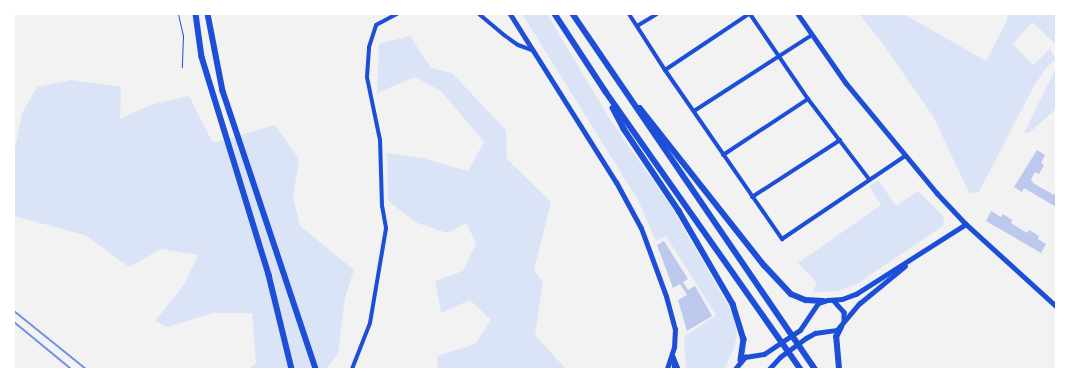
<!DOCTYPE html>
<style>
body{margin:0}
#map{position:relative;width:1070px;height:383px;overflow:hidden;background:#f2f2f2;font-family:"Nunito Sans",sans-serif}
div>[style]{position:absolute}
.green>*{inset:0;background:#dbe4f7}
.building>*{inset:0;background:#bdc9ec}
.path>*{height:1px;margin:-0.5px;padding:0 0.5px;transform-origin:0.5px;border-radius:0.5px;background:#1d4ed8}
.minor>*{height:4px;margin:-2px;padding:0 2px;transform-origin:2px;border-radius:2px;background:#1d4ed8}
.tertiary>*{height:4.5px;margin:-2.25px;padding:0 2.25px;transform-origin:2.25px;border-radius:2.25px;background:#1d4ed8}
.secondary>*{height:5px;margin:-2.5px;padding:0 2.5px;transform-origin:2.5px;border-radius:2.5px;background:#1d4ed8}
.trunk>*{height:5.5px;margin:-2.75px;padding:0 2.75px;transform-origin:2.75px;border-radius:2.75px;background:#1d4ed8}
.rail>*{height:2px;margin:-1px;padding:0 1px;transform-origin:1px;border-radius:1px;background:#7290e2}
span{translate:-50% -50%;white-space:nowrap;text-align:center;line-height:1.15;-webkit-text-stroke:4px #fff;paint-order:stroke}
.frame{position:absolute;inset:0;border:15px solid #fff;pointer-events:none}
</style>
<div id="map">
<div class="green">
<div style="clip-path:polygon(522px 14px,547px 14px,611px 121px,672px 208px,733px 314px,737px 334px,734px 349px,724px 369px,686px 369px,684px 337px,716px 315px,666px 236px,656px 241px,638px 200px)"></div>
<div style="clip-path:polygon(859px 14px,904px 14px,986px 61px,1007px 20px,1007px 14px,1056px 14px,1056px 45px,1032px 22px,1013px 44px,1033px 65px,1050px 49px,1056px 59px,1047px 67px,1034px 86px,979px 192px,969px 193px,934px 118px,883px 44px)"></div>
<div style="clip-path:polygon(410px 36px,431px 68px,452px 73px,506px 130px,507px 159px,551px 202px,534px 270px,543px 282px,535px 335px,566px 369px,438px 369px,437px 356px,475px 344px,491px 320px,470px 300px,441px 313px,435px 281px,463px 271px,476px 243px,466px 223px,447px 233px,417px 223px,388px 201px,387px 153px,422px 158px,468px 171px,484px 142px,441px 91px,415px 77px,377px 93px,379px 44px)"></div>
<div style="clip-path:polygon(1056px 68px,1056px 109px,1029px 133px,1024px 133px)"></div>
<div style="clip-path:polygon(72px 80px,121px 87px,120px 119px,150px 105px,189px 96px,213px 143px,275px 125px,299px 159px,293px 197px,300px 226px,354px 270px,345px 298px,338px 354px,326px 369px,249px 369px,256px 363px,252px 313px,213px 313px,168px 327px,155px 321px,184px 285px,198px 255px,161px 249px,129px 267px,85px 235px,14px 216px,14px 154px,22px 113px,37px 87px)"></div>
<div style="clip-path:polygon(878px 180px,896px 206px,918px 191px,944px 217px,943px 226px,855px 285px,837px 291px,813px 292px,817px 283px,798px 263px,881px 205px,869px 186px)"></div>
</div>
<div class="building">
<div style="clip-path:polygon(1037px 150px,1045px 155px,1041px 163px,1044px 165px,1039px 174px,1035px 172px,1031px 179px,1033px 183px,1054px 195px,1056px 191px,1056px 207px,1024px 188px,1022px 192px,1014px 187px)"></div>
<div style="clip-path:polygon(991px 211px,1001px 217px,1003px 214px,1012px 220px,1011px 223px,1027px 233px,1029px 230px,1039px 236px,1038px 239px,1046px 244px,1041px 253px,986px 221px)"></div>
<div style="clip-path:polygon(664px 241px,688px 279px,683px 282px,688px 290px,695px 286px,712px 316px,687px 331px,678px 300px,687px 295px,680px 284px,673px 288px,657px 245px)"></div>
</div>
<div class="path">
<div style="left:178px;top:14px;width:22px;rotate:77deg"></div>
<div style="left:183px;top:35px;width:32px;rotate:92deg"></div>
</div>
<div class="minor">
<div style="left:479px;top:14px;width:33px;rotate:40deg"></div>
<div style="left:504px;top:35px;width:17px;rotate:36deg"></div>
<div style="left:518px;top:45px;width:15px;rotate:20deg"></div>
<div style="left:629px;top:14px;width:67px;rotate:57.3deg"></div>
<div style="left:665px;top:70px;width:206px;rotate:55.3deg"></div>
<div style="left:782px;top:239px;width:148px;rotate:-34deg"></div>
<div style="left:750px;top:14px;width:103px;rotate:55.7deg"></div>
<div style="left:808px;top:99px;width:101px;rotate:52.7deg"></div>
<div style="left:637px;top:26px;width:23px;rotate:-31deg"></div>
<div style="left:665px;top:70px;width:101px;rotate:-33.7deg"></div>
<div style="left:694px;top:111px;width:140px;rotate:-32.8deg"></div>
<div style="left:723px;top:155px;width:102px;rotate:-33.4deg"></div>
<div style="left:752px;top:197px;width:105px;rotate:-32.9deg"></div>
<div style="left:352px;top:369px;width:49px;rotate:-68.6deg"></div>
<div style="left:370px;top:323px;width:96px;rotate:-80.4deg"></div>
<div style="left:386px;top:228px;width:22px;rotate:-100deg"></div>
<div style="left:382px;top:206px;width:66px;rotate:-91.7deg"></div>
<div style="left:380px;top:140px;width:64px;rotate:-101.7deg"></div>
<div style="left:367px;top:77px;width:30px;rotate:-86deg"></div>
<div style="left:369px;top:47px;width:23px;rotate:-72deg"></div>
<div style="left:376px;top:25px;width:24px;rotate:-28deg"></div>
</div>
<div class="tertiary">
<div style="left:798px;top:14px;width:84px;rotate:55.2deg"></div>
<div style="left:846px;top:83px;width:143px;rotate:50.4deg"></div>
<div style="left:937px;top:193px;width:42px;rotate:46.9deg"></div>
<div style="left:966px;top:224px;width:122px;rotate:42.3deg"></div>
<div style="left:834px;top:301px;width:15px;rotate:48deg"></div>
<div style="left:844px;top:312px;width:9px;rotate:90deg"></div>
<div style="left:674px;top:359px;width:11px;rotate:68deg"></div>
<div style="left:735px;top:369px;width:16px;rotate:-50deg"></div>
<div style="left:745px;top:357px;width:19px;rotate:-9deg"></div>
<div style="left:764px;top:354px;width:43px;rotate:-33.7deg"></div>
<div style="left:800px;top:330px;width:32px;rotate:-56deg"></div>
<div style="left:818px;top:303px;width:10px;rotate:-17deg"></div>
<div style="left:828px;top:300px;width:14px;rotate:-4deg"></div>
<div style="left:842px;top:299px;width:15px;rotate:-20deg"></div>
<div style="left:856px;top:294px;width:130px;rotate:-32.5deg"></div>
<div style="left:769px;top:369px;width:16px;rotate:-47deg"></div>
<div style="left:780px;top:357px;width:32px;rotate:-36deg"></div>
<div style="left:806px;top:338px;width:10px;rotate:-29deg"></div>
<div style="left:815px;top:333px;width:22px;rotate:-8deg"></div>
<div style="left:837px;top:330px;width:35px;rotate:-50deg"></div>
<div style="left:860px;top:303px;width:58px;rotate:-39.4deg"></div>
</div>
<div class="secondary">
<div style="left:510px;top:14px;width:199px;rotate:57.8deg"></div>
<div style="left:616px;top:182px;width:52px;rotate:61.5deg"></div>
<div style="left:641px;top:228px;width:72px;rotate:69.8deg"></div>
<div style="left:666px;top:296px;width:34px;rotate:75deg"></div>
<div style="left:675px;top:329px;width:18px;rotate:93deg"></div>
<div style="left:674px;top:347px;width:23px;rotate:108deg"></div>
<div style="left:673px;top:357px;width:12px;rotate:85deg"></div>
</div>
<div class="trunk">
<div style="left:196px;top:14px;width:43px;rotate:82.1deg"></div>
<div style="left:202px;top:57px;width:228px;rotate:72.9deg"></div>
<div style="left:269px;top:275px;width:97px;rotate:76.3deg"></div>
<div style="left:208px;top:14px;width:78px;rotate:79deg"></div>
<div style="left:223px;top:91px;width:293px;rotate:71.5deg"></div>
<div style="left:555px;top:14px;width:93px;rotate:56.8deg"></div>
<div style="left:606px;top:92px;width:339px;rotate:54.9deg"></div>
<div style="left:573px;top:14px;width:430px;rotate:55.7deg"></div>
<div style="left:613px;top:108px;width:24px;rotate:62deg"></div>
<div style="left:624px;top:129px;width:99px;rotate:56.1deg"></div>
<div style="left:679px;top:211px;width:108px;rotate:59.9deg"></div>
<div style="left:733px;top:304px;width:37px;rotate:73deg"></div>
<div style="left:744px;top:339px;width:21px;rotate:98deg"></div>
<div style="left:640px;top:108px;width:201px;rotate:51.7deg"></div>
<div style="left:765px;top:266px;width:38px;rotate:47deg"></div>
<div style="left:791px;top:294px;width:16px;rotate:22deg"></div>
<div style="left:806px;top:300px;width:17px;rotate:3deg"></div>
<div style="left:839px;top:369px;width:32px;rotate:-95deg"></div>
<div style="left:836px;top:337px;width:11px;rotate:-63deg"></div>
</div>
<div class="rail">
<div style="left:14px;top:311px;width:92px;rotate:38.9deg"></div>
<div style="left:14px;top:322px;width:74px;rotate:39.5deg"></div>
</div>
<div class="frame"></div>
</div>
